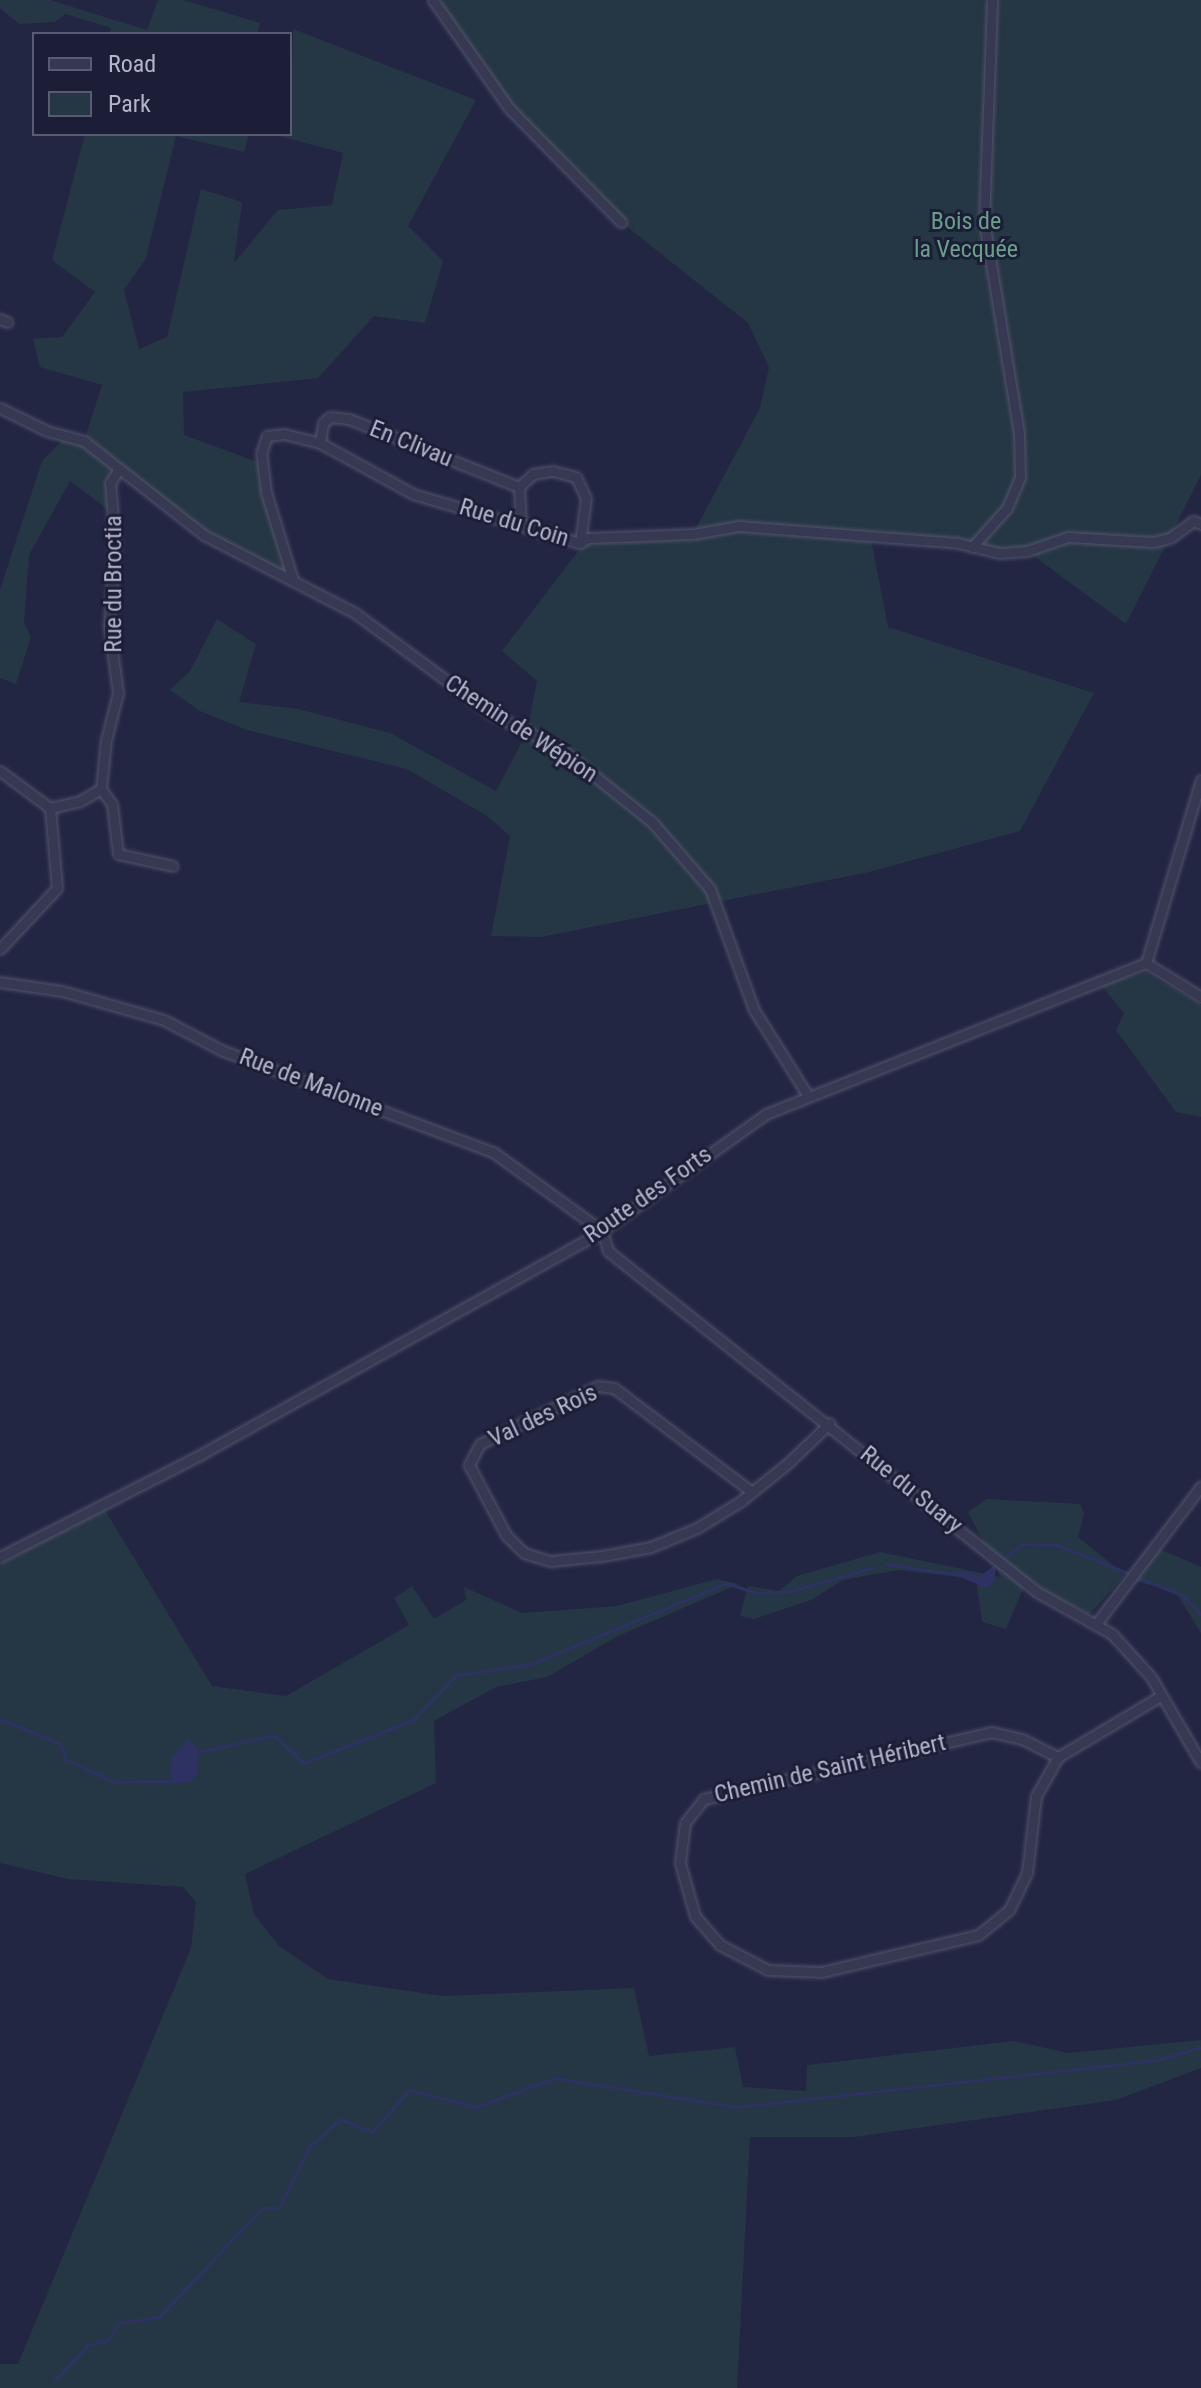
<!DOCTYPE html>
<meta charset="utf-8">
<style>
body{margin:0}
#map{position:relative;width:1201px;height:2388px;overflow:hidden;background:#232643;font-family:"Roboto Condensed",sans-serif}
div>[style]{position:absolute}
.green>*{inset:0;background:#253644}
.water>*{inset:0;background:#2e3263}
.stream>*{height:3px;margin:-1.5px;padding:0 1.5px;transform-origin:1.5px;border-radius:1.5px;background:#2e3263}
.roads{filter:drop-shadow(0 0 2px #52546c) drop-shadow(0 0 2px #52546c)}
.street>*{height:9px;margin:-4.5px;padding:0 4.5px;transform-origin:4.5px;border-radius:4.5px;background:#373952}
span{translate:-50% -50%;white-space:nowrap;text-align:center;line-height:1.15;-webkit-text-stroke:6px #1c1e37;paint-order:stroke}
.park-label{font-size:24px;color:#69a088}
.street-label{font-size:24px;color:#b4b5cc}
.legend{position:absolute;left:32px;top:32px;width:260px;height:104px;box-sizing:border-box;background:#1c1e37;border:2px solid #595a73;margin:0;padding:10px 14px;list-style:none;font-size:24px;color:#b4b5cc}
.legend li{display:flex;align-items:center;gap:16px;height:40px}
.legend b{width:40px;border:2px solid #595a73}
</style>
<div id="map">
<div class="green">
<div style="clip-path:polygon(0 0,50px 0,147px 30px,158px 0,183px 0,260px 23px,257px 34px,110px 34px,111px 28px,65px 14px,55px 22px,19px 24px,0 8px)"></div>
<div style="clip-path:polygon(444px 0,1201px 0,1201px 475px,1126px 624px,1027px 551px,871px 539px,888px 627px,1094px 693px,1020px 831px,869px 872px,541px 937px,491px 936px,510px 836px,487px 816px,407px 769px,247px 730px,200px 711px,170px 690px,190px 671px,217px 619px,256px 644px,239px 702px,298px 709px,390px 733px,496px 791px,527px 732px,537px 681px,502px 651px,588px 538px,693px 534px,760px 408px,769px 367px,748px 323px,621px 222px,509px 108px,439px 5px)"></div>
<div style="clip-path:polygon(293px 29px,476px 100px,408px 226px,443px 261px,425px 323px,374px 316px,318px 378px,183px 392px,184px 435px,263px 464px,293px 580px,238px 554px,117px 472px,110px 483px,114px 514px,70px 481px,29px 555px,24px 623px,31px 637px,16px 684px,0 678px,0 590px,42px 461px,66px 437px,84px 441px,102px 385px,40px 367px,33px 339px,62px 337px,95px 292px,52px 260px,85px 134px,249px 134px,244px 152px,176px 136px,146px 258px,124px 290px,139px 349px,167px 337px,201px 189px,242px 202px,234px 263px,278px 210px,332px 205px,343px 153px,272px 134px,290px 134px)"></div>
<div style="clip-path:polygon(1145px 972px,1201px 1005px,1201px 1117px,1176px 1112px,1116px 1030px,1124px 1013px,1101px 985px)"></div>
<div style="clip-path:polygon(987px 1499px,1080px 1504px,1084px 1513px,1078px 1537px,1125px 1575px,1090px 1614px,1025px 1584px,1006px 1629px,982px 1622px,976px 1579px,899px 1570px,843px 1580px,811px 1600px,754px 1619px,740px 1616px,748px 1586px,779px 1591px,797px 1576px,880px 1552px,1001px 1577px,968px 1512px)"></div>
<div style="clip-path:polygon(103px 1507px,212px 1686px,286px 1696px,409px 1625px,394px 1598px,412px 1586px,434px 1619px,466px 1600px,464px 1587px,522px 1613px,617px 1606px,717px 1579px,739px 1584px,618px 1636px,547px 1677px,496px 1687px,434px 1721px,436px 1783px,245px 1874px,254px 1914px,279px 1946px,328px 1979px,442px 1996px,634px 1988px,649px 2056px,735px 2047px,743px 2087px,806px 2091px,807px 2065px,1014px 2041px,1068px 2053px,1201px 2040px,1201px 2068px,1116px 2100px,854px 2137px,750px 2137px,737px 2388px,0 2388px,0 2364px,18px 2364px,191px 1948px,196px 1902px,183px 1887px,68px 1879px,0 1863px,0 1565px)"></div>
<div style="clip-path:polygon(1155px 1547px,1201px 1567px,1201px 1633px,1175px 1591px,1134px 1581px)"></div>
</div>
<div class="water">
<div style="clip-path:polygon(996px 1564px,994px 1583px,986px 1588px,951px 1573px,968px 1571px,979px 1577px)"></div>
<div style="clip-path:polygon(189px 1739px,199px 1751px,198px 1773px,191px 1782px,177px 1783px,170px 1776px,172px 1757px)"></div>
</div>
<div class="stream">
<div style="left:1001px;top:1560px;width:27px;rotate:-36deg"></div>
<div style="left:1023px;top:1544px;width:34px;rotate:2deg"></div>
<div style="left:1057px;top:1545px;width:79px;rotate:21.7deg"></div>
<div style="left:886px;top:1564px;width:69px;rotate:8.4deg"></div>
<div style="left:1137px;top:1577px;width:51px;rotate:22deg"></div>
<div style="left:1184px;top:1596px;width:25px;rotate:48deg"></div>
<div style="left:0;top:1719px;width:66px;rotate:22.3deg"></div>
<div style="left:61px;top:1744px;width:16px;rotate:75deg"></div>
<div style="left:65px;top:1759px;width:54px;rotate:25.1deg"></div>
<div style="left:114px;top:1782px;width:64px;rotate:-0.9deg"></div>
<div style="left:198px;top:1752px;width:77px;rotate:-12.8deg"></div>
<div style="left:273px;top:1735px;width:42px;rotate:42.1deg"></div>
<div style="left:304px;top:1763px;width:117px;rotate:-21.5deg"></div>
<div style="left:413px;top:1720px;width:62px;rotate:-46.3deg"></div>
<div style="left:456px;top:1675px;width:76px;rotate:-8.3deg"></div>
<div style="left:531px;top:1664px;width:212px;rotate:-22.5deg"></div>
<div style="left:727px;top:1583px;width:31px;rotate:19deg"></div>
<div style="left:756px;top:1593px;width:35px;rotate:-3deg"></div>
<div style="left:791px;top:1591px;width:87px;rotate:-15.9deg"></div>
<div style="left:54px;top:2381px;width:50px;rotate:-46.6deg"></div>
<div style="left:88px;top:2345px;width:21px;rotate:-14deg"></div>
<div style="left:108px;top:2340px;width:20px;rotate:-57deg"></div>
<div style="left:119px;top:2323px;width:40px;rotate:-8.5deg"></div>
<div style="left:159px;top:2317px;width:150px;rotate:-46.6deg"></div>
<div style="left:262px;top:2208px;width:17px"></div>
<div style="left:279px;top:2208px;width:68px;rotate:-63.8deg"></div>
<div style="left:309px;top:2147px;width:42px;rotate:-42.1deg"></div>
<div style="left:340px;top:2119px;width:35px;rotate:22deg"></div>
<div style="left:372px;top:2132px;width:56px;rotate:-48.6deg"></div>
<div style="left:409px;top:2090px;width:69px;rotate:14.2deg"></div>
<div style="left:476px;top:2107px;width:83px;rotate:-20.4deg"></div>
<div style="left:554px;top:2078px;width:185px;rotate:9deg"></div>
<div style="left:737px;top:2107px;width:424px;rotate:-6.4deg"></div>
<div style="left:1158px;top:2060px;width:45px;rotate:-16.8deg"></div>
</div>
<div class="roads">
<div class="street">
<div style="left:433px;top:0;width:132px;rotate:54.9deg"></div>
<div style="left:509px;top:108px;width:160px;rotate:45.5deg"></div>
<div style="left:0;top:319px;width:8px;rotate:23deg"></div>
<div style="left:0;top:408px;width:52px;rotate:26.1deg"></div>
<div style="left:47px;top:431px;width:38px;rotate:15deg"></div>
<div style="left:84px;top:441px;width:152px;rotate:38.1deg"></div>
<div style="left:204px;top:535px;width:170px;rotate:27.3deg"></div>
<div style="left:355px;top:613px;width:170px;rotate:36.4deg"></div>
<div style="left:492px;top:714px;width:77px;rotate:26.9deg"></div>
<div style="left:561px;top:749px;width:117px;rotate:38.7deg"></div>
<div style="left:652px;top:822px;width:89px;rotate:49.1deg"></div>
<div style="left:710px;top:889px;width:129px;rotate:70deg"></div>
<div style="left:754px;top:1010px;width:102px;rotate:57.9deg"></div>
<div style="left:320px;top:443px;width:20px;rotate:-81deg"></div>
<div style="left:323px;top:423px;width:9px;rotate:-41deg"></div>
<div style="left:330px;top:417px;width:19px;rotate:6deg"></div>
<div style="left:349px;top:419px;width:183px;rotate:21.8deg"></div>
<div style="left:519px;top:487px;width:35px;rotate:87deg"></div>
<div style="left:519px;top:487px;width:19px;rotate:-43deg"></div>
<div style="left:533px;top:474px;width:20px;rotate:-9deg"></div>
<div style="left:553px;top:471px;width:24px;rotate:15deg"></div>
<div style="left:576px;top:477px;width:23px;rotate:65deg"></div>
<div style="left:586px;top:498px;width:45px;rotate:97.6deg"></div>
<div style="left:972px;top:547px;width:52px;rotate:-48.1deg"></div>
<div style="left:1007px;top:508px;width:34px;rotate:-67deg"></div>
<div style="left:1020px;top:477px;width:44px;rotate:-91.3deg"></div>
<div style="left:1019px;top:433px;width:215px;rotate:-99.4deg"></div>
<div style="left:984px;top:221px;width:221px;rotate:-87.9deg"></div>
<div style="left:293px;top:580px;width:92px;rotate:-107.1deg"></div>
<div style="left:266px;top:492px;width:38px;rotate:-97deg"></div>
<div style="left:261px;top:454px;width:19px;rotate:-72deg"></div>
<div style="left:267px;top:436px;width:17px;rotate:-7deg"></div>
<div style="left:284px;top:434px;width:37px;rotate:14deg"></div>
<div style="left:320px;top:443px;width:106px;rotate:28.7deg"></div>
<div style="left:413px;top:494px;width:174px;rotate:16.4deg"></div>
<div style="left:580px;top:543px;width:9px;rotate:-32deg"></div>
<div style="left:588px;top:538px;width:105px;rotate:-2.2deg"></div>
<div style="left:693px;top:534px;width:47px;rotate:-9.9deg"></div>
<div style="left:739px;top:526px;width:220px;rotate:4.4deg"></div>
<div style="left:958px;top:543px;width:42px;rotate:13.7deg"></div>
<div style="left:999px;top:553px;width:28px;rotate:-4deg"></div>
<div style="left:1027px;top:551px;width:43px;rotate:-18.9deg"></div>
<div style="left:1068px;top:537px;width:85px;rotate:3.4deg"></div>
<div style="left:1153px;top:542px;width:17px;rotate:-13deg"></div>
<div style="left:1170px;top:538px;width:29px;rotate:-36deg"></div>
<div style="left:1193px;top:521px;width:9px;rotate:21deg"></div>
<div style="left:0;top:771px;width:62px;rotate:36.5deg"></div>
<div style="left:50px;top:808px;width:31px;rotate:-13deg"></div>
<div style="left:80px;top:801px;width:24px;rotate:-30deg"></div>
<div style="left:101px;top:789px;width:49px;rotate:-84.2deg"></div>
<div style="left:106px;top:740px;width:49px;rotate:-75.7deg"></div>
<div style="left:118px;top:693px;width:68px;rotate:-97.7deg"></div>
<div style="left:109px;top:626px;width:84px;rotate:-85.9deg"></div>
<div style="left:115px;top:542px;width:59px;rotate:-94.8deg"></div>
<div style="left:110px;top:483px;width:13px;rotate:-58deg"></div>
<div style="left:101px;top:789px;width:19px;rotate:54deg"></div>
<div style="left:112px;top:804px;width:50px;rotate:83.2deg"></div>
<div style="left:118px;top:854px;width:56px;rotate:12.3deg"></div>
<div style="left:0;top:949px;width:83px;rotate:-46.9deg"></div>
<div style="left:57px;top:888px;width:80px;rotate:-95deg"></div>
<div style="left:1146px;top:963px;width:191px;rotate:-73.3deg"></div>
<div style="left:1146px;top:963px;width:65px;rotate:31.7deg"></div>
<div style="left:0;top:982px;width:63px;rotate:8.3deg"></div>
<div style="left:62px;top:991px;width:106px;rotate:15.9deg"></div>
<div style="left:164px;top:1020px;width:64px;rotate:27.8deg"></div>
<div style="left:221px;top:1050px;width:290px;rotate:20.6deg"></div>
<div style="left:493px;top:1152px;width:135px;rotate:35.9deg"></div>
<div style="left:602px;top:1231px;width:21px;rotate:73deg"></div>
<div style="left:608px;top:1251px;width:548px;rotate:38.48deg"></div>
<div style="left:1037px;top:1592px;width:86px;rotate:29.2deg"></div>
<div style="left:1112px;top:1634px;width:58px;rotate:47.8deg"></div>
<div style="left:1151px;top:1677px;width:99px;rotate:59.8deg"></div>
<div style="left:752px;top:1492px;width:173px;rotate:-143deg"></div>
<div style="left:614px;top:1388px;width:16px;rotate:-173deg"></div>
<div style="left:598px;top:1386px;width:131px;rotate:153.8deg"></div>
<div style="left:480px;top:1444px;width:24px;rotate:118deg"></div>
<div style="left:469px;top:1465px;width:79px;rotate:62.1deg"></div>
<div style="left:506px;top:1535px;width:25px;rotate:45deg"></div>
<div style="left:524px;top:1553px;width:28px;rotate:17deg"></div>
<div style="left:551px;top:1561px;width:51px;rotate:-5.6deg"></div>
<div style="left:602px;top:1556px;width:50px;rotate:-10.4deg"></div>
<div style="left:651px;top:1547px;width:50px;rotate:-22.4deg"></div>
<div style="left:697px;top:1528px;width:52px;rotate:-31.5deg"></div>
<div style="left:741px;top:1501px;width:14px;rotate:-39deg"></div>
<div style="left:752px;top:1492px;width:45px;rotate:-38.7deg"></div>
<div style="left:787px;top:1464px;width:59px;rotate:-43.6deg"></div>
<div style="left:0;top:1557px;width:225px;rotate:-27deg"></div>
<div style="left:200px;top:1455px;width:460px;rotate:-29.1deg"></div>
<div style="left:602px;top:1231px;width:201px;rotate:-35.5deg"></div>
<div style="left:766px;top:1114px;width:409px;rotate:-21.7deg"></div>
<div style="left:1096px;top:1624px;width:173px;rotate:-52.7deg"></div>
<div style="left:1058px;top:1757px;width:45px;rotate:119.4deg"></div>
<div style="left:1036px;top:1796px;width:78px;rotate:96.7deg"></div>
<div style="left:1027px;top:1873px;width:41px;rotate:115.9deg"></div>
<div style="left:1009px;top:1910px;width:40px;rotate:141deg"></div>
<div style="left:978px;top:1935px;width:160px;rotate:166.7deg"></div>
<div style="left:822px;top:1972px;width:54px;rotate:-177.9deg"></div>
<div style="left:768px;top:1970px;width:54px;rotate:-152.5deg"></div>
<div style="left:720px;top:1945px;width:38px;rotate:-131deg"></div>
<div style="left:695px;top:1916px;width:55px;rotate:-105.8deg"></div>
<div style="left:680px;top:1863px;width:40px;rotate:-82.9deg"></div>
<div style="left:685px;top:1823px;width:31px;rotate:-52deg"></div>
<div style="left:704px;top:1799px;width:295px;rotate:-13.1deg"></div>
<div style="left:991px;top:1732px;width:32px;rotate:13deg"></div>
<div style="left:1022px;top:1739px;width:40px;rotate:26.6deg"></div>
<div style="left:1058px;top:1757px;width:117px;rotate:-30.7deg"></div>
</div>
</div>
<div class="park-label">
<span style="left:966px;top:236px">Bois de<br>la Vecquée</span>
</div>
<div class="street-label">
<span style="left:411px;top:444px;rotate:22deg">En Clivau</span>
<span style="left:514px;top:523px;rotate:17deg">Rue du Coin</span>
<span style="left:114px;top:584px;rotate:-90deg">Rue du Broctia</span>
<span style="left:521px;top:729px;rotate:33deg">Chemin de Wépion</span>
<span style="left:311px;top:1083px;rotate:21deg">Rue de Malonne</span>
<span style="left:648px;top:1195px;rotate:-35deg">Route des Forts</span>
<span style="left:543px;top:1416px;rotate:-25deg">Val des Rois</span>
<span style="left:911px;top:1490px;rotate:39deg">Rue du Suary</span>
<span style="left:830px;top:1769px;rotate:-13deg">Chemin de Saint Héribert</span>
</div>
<ul class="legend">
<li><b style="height:10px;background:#373952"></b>Road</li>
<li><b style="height:22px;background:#253644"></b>Park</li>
</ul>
</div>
